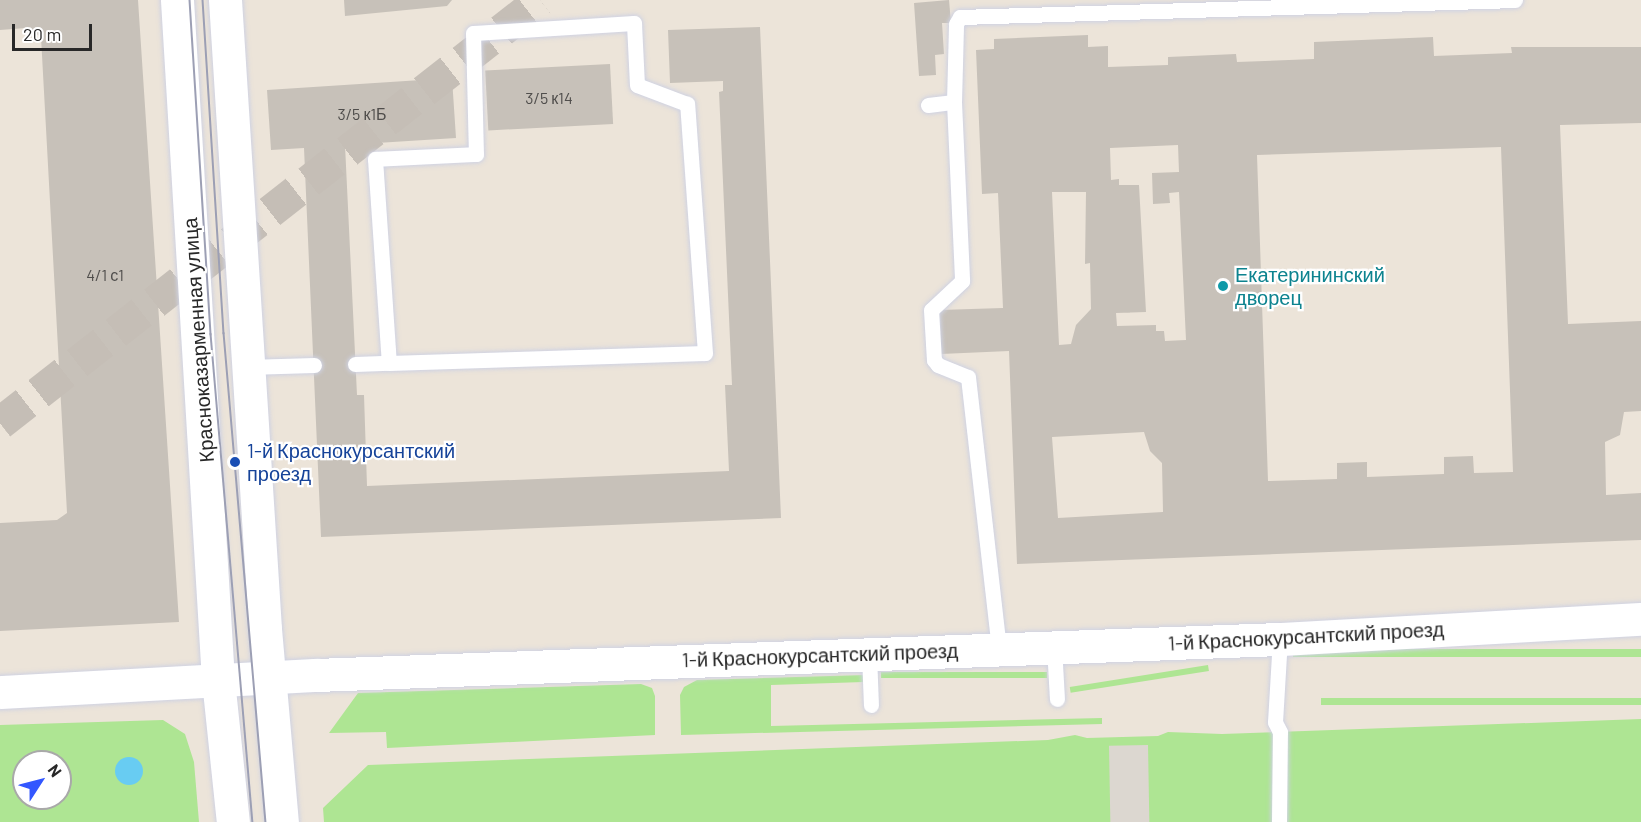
<!DOCTYPE html>
<meta charset="utf-8">
<style>
body{margin:0}
#map{position:relative;width:1641px;height:822px;overflow:hidden;background:#ece4d9;font-family:Barlow,sans-serif}
div>[style]{position:absolute}
.green>*{inset:0;background:#aee593;transform-origin:0 0}
.plaza>*{inset:0;background:#dcd7d0;transform-origin:0 0}
.water>*{inset:0;background:#68ccf2}
.round{border-radius:50%}
.building>*{inset:0;background:#c7c1b9;transform-origin:0 0}
.primary-tunnel>*{height:33px;margin-top:-16.5px;transform-origin:0;background:repeating-linear-gradient(90deg,#c5beb6 0 33px,transparent 0 49px)}
.roads{filter:drop-shadow(0 0 2px #cfd2e2) drop-shadow(0 0 2px #cfd2e2)}
.lane>*{height:15px;margin:-7.5px;padding:0 7.5px;transform-origin:7.5px;border-radius:7.5px;background:#fff}
.secondary>*{height:33px;margin:-16.5px;padding:0 16.5px;transform-origin:16.5px;border-radius:16.5px;background:#fff}
.tram>*{height:1.5px;margin:-0.75px;padding:0 0.75px;transform-origin:0.75px;border-radius:0.75px;background:#9c9fb4}
.dots>*{width:16px;height:16px;translate:-50% -50%;box-sizing:border-box;border:3px solid #fff;border-radius:50%}
span{translate:-50% -50%;white-space:nowrap;text-align:center;line-height:1.15;-webkit-text-stroke:4.5px #fff;paint-order:stroke}
.number-label{font-size:16px;color:#504e4c}
.number-label span{-webkit-text-stroke-width:0}
.culture-label{font-size:20px;color:#0d838f}
.left{translate:0 -50%;text-align:left}
.street-label{font-size:20px;color:#282828}
.transit-label{font-size:20px;color:#164399}
.north{position:absolute;left:12px;top:750px;width:60px;height:60px;box-sizing:border-box;background:#fff;border:2px solid #a9a9a9;border-radius:50%;rotate:54deg;font-size:16px;font-weight:700;line-height:24px;text-align:center;color:#282828}
.north::after{content:'';display:block;margin:auto;width:21px;height:27px;background:#3357ff;clip-path:polygon(50% 0,100% 100%,50% 72%,0 100%)}
.scale{position:absolute;left:12px;top:24px;width:80px;height:27px;box-sizing:border-box;border:3px solid #282828;border-top:0;padding-left:8px;font-size:18px;line-height:21px;white-space:nowrap;color:#282828;-webkit-text-stroke:4px #fff;paint-order:stroke}
</style>
<div id="map">
<div class="green">
<div style="left:1641px;top:649px;width:8px;height:348px;rotate:90deg"></div>
<div style="left:1208px;top:665px;width:6px;height:140px;rotate:81deg"></div>
<div style="left:1047px;top:672px;width:6px;height:166px;rotate:90deg"></div>
<div style="clip-path:polygon(864px 675px,864px 682px,771px 685px,771px 726px,1102px 718px,1102px 724px,681px 735px,680px 695px,684px 687px,697px 680px)"></div>
<div style="clip-path:polygon(641px 684px,652px 688px,655px 696px,655px 735px,387px 748px,386px 732px,329px 733px,358px 693px)"></div>
<div style="left:1641px;top:698px;width:7px;height:320px;rotate:90deg"></div>
<div style="clip-path:polygon(1641px 719px,1641px 822px,324px 822px,323px 808px,368px 765px,1048px 740px,1075px 735px,1087px 738px,1158px 736px,1168px 732px,1222px 734px)"></div>
<div style="clip-path:polygon(evenodd,163px 720px,185px 734px,194px 762px,199px 822px,0 822px,0 725px,163px 720px,24px 762px,60px 762px,60px 798px,24px 798px,24px 762px)"></div>
</div>
<div class="plaza">
<div style="left:1148px;top:745px;width:77px;height:39px;rotate:89deg"></div>
</div>
<div class="water">
<div class="round" style="left:115px;top:757px;width:28px;height:28px"></div>
</div>
<div class="building">
<div style="clip-path:polygon(0 0,138px 0,179px 622px,0 631px,0 523px,57px 520px,67px 513px,41px 37px,26px 28px,0 30px)"></div>
<div style="clip-path:polygon(344px 0,452px 0,447px 6px,345px 16px)"></div>
<div style="clip-path:polygon(949px 0,951px 23px,942px 23px,944px 54px,935px 55px,936px 75px,919px 76px,914px 3px)"></div>
<div style="clip-path:polygon(760px 27px,781px 518px,321px 537px,304px 148px,271px 150px,267px 90px,452px 78px,456px 138px,345px 145px,357px 395px,364px 395px,367px 486px,729px 471px,725px 385px,732px 385px,719px 92px,723px 91px,723px 81px,670px 83px,668px 30px)"></div>
<div style="clip-path:polygon(evenodd,1088px 35px,1088px 47px,1108px 46px,1108px 67px,1168px 65px,1168px 57px,1236px 54px,1237px 62px,1314px 59px,1314px 42px,1433px 37px,1434px 56px,1512px 53px,1511px 47px,1641px 47px,1641px 123px,1560px 125px,1568px 324px,1641px 321px,1641px 411px,1624px 412px,1620px 435px,1605px 442px,1606px 495px,1641px 493px,1641px 540px,1017px 564px,1009px 351px,941px 354px,940px 310px,1003px 308px,998px 193px,982px 194px,976px 50px,994px 49px,994px 39px,1088px 35px,1178px 145px,1179px 172px,1152px 173px,1153px 204px,1170px 203px,1169px 193px,1179px 192px,1186px 340px,1165px 341px,1164px 331px,1156px 331px,1156px 325px,1117px 326px,1116px 313px,1146px 312px,1139px 185px,1119px 185px,1119px 179px,1111px 180px,1110px 148px,1178px 145px,1088px 35px,1501px 147px,1513px 472px,1474px 473px,1473px 456px,1444px 457px,1444px 474px,1367px 477px,1367px 462px,1337px 463px,1337px 479px,1268px 481px,1257px 155px,1501px 147px,1088px 35px,1052px 192px,1086px 192px,1085px 264px,1090px 263px,1091px 309px,1076px 325px,1071px 344px,1059px 345px,1052px 192px,1088px 35px,1144px 432px,1150px 451px,1162px 463px,1163px 512px,1058px 518px,1052px 437px,1144px 432px)"></div>
<div style="left:610px;top:64px;width:60px;height:125px;rotate:87deg"></div>
</div>
<div class="primary-tunnel">
<div style="left:0;top:423px;width:686px;rotate:-38.07deg"></div>
</div>
<div class="roads">
<div class="lane">
<div style="left:954px;top:102px;width:78px;rotate:-88.5deg"></div>
<div style="left:956px;top:24px;width:8px;rotate:-60deg"></div>
<div style="left:960px;top:17px;width:555px;rotate:-1.75deg"></div>
<div style="left:928px;top:105px;width:26px;rotate:-7deg"></div>
<div style="left:954px;top:102px;width:179px;rotate:87.4deg"></div>
<div style="left:962px;top:281px;width:42px;rotate:136.9deg"></div>
<div style="left:931px;top:310px;width:50px;rotate:86.6deg"></div>
<div style="left:934px;top:360px;width:6px;rotate:51deg"></div>
<div style="left:938px;top:365px;width:32px;rotate:22deg"></div>
<div style="left:968px;top:377px;width:274px;rotate:83.5deg"></div>
<div style="left:355px;top:364px;width:34px;rotate:-2deg"></div>
<div style="left:389px;top:363px;width:316px;rotate:-1.8deg"></div>
<div style="left:705px;top:353px;width:250px;rotate:-94.1deg"></div>
<div style="left:687px;top:104px;width:53px;rotate:-159.2deg"></div>
<div style="left:637px;top:85px;width:62px;rotate:-92.8deg"></div>
<div style="left:634px;top:23px;width:161px;rotate:176.4deg"></div>
<div style="left:473px;top:33px;width:121px;rotate:88.6deg"></div>
<div style="left:476px;top:154px;width:101px;rotate:177.2deg"></div>
<div style="left:375px;top:159px;width:204px;rotate:86.1deg"></div>
<div style="left:247px;top:367px;width:67px;rotate:-1.7deg"></div>
<div style="left:1054px;top:646px;width:53px;rotate:86.8deg"></div>
<div style="left:869px;top:654px;width:51px;rotate:87.8deg"></div>
<div style="left:1279px;top:822px;width:90px;rotate:-89.4deg"></div>
<div style="left:1280px;top:732px;width:11px;rotate:-117deg"></div>
<div style="left:1275px;top:722px;width:83px;rotate:-86.6deg"></div>
</div>
<div class="secondary">
<div style="left:177px;top:0;width:681px;rotate:86.55deg"></div>
<div style="left:218px;top:680px;width:143px;rotate:84deg"></div>
<div style="left:225px;top:0;width:630px;rotate:86.36deg"></div>
<div style="left:265px;top:629px;width:194px;rotate:85deg"></div>
<div style="left:0;top:692px;width:316px;rotate:-3.1deg"></div>
<div style="left:316px;top:675px;width:965px;rotate:-2.14deg"></div>
<div style="left:1280px;top:639px;width:362px;rotate:-3.2deg"></div>
</div>
</div>
<div class="tram">
<div style="left:190px;top:0;width:335px;rotate:86.4deg"></div>
<div style="left:211px;top:334px;width:490px;rotate:85.1deg"></div>
<div style="left:203px;top:0;width:334px;rotate:86.4deg"></div>
<div style="left:224px;top:333px;width:491px;rotate:85.1deg"></div>
</div>
<div class="dots">
<div style="left:1223px;top:286px;background:#0f9aa8"></div>
<div style="left:235px;top:462px;background:#1a4fb4"></div>
</div>
<div class="number-label">
<span style="left:549px;top:98px">3/5 к14</span>
<span style="left:362px;top:114px">3/5 к1Б</span>
<span style="left:105px;top:275px">4/1 с1</span>
</div>
<div class="culture-label">
<span class="left" style="left:1235px;top:286px">Екатерининский<br>дворец</span>
</div>
<div class="street-label">
<span style="left:198px;top:340px;rotate:-94deg">Красноказарменная улица</span>
<span style="left:1306px;top:636px;rotate:-3deg">1-й Краснокурсантский проезд</span>
<span style="left:820px;top:655px;rotate:-2deg">1-й Краснокурсантский проезд</span>
</div>
<div class="transit-label">
<span class="left" style="left:247px;top:462px">1-й Краснокурсантский<br>проезд</span>
</div>
<div class="north">N</div>
<div class="scale">20 m</div>
</div>
